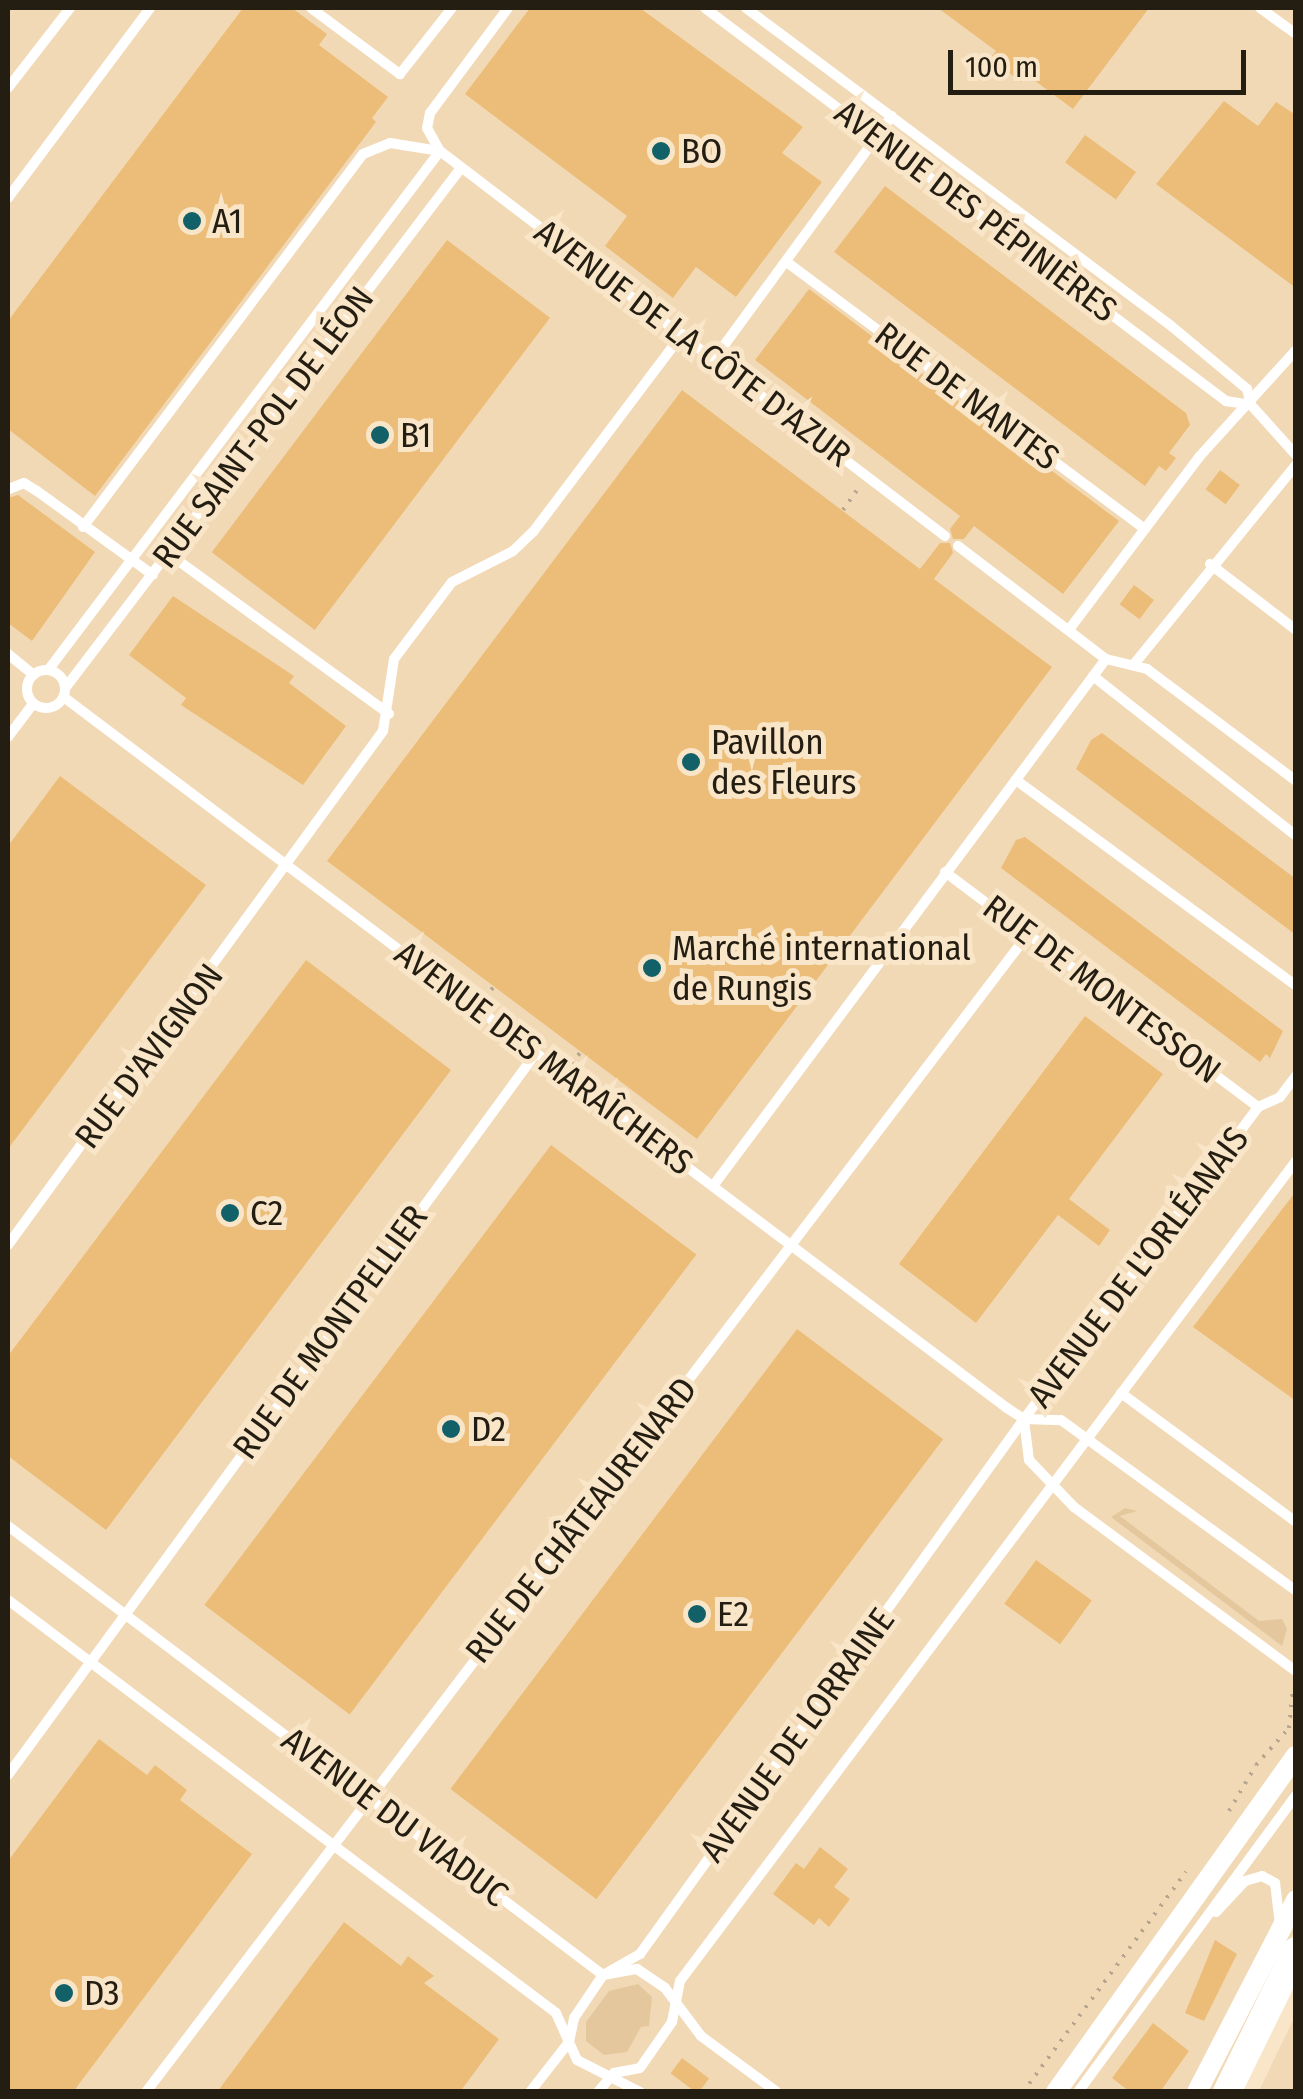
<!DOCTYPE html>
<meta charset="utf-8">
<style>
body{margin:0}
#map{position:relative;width:1303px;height:2099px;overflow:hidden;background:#f9e5c8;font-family:"Fira Sans Condensed",sans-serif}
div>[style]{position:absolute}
.built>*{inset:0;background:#f2d9b6}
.green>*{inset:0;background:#e4c79d}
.building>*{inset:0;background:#ecbd78;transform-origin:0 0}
.path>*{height:4px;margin-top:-2px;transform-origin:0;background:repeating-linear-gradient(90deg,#b6a68f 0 2.5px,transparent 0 10.5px)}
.service>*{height:10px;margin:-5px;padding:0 5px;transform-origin:5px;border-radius:5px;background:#fff}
.service>.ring{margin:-5px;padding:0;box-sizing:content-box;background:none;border:10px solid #fff;border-radius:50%}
.minor>*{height:20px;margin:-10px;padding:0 10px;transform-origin:10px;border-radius:10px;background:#fff}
.secondary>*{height:28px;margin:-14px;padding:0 14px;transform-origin:14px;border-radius:14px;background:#fff}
.dots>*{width:28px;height:28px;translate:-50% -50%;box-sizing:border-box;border:5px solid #f9e5c8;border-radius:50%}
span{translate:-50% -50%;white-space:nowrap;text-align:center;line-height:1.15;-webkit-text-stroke:10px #f9e5c8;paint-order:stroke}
.poi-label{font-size:35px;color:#241d12}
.left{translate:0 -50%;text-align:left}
.street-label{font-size:35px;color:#241d12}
.frame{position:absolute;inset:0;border:10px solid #241d12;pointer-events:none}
.scale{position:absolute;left:948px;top:50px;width:298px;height:45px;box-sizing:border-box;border:5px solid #241d12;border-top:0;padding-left:12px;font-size:30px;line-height:35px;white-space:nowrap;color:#241d12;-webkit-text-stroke:8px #f9e5c8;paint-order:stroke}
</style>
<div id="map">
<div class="built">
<div style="clip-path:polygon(8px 8px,1295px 8px,1296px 1928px,1215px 2091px,8px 2092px)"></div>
<div style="clip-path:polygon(1295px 2016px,1295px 2091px,1259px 2091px)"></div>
</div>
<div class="green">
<div style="clip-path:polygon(1125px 1508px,1137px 1511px,1120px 1516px,1259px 1621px,1282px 1619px,1287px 1629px,1282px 1646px,1111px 1517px)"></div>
<div style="clip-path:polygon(638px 1984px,652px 1997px,649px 2026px,641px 2027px,627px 2052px,604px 2055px,586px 2041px,586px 2022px,609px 1991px)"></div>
</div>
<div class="building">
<div style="clip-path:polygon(243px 8px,292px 8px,327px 34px,319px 45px,388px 97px,372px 118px,376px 122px,95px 496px,8px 429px,8px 321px)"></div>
<div style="clip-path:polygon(530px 8px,640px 8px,803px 127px,782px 153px,822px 182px,736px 297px,696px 267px,673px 298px,605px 246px,627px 216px,465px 94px)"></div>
<div style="clip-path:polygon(938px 8px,1149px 8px,1073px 109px,1027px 75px,1021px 82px,990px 58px,996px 51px)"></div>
<div style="clip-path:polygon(1224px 101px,1258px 126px,1276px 102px,1296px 115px,1296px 288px,1156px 184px)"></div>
<div style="left:1085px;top:135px;width:63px;height:34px;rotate:36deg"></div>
<div style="clip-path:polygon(885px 186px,1186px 413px,1190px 425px,1169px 453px,1176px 458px,1166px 471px,1159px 466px,1145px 486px,834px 252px)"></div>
<div style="left:447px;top:240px;width:129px;height:391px;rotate:37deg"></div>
<div style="clip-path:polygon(809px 289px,1119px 521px,1063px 594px,974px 526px,964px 539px,953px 539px,950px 529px,960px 516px,755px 360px)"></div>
<div style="clip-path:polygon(682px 390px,920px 569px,940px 543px,950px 543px,953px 553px,934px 579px,1052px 667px,697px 1139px,327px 861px)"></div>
<div style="left:1220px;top:470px;width:25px;height:24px;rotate:37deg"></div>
<div style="clip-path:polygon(18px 495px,95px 552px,32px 641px,8px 623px,8px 498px)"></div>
<div style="left:1134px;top:585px;width:25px;height:24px;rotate:37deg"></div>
<div style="clip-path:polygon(173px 596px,294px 676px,289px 683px,346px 726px,303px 785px,181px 705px,186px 698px,129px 655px)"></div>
<div style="clip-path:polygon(1102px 733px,1296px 879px,1296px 935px,1076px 769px,1091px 740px)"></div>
<div style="clip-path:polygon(60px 776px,206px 885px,8px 1149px,8px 846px)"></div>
<div style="clip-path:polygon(1025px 837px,1283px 1031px,1270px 1058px,1266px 1054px,1260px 1062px,1001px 868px,1016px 840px)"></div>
<div style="clip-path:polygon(306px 960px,451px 1070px,106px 1530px,8px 1456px,8px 1356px)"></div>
<div style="clip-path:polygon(1085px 1016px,1163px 1074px,1069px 1199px,1110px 1230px,1099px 1246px,1058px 1215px,976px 1323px,899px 1264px)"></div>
<div style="left:551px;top:1145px;width:182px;height:576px;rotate:37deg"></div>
<div style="clip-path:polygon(1296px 1191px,1296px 1401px,1193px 1327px)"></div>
<div style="left:797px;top:1329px;width:183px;height:576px;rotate:37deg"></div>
<div style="left:1036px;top:1560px;width:69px;height:54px;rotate:36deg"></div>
<div style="clip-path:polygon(99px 1739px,147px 1775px,155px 1765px,187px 1790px,180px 1800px,252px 1854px,73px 2092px,8px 2092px,8px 1861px)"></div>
<div style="clip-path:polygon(820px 1847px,848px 1869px,834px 1887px,850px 1899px,829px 1927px,819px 1918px,814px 1925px,773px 1894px,796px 1863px,804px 1869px)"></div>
<div style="clip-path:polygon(344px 1922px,401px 1966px,408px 1956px,434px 1976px,424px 1983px,499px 2039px,460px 2092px,217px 2092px)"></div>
<div style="clip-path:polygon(1215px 1940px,1237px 1954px,1204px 2021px,1185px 2013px)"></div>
<div style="clip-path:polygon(1153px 2023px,1189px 2051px,1160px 2092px,1130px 2092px,1112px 2078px)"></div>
<div style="left:682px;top:2058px;width:34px;height:19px;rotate:37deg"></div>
</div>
<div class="path">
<div style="left:843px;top:510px;width:29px;rotate:-55deg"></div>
<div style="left:485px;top:998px;width:15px;rotate:-53deg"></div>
<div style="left:571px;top:1063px;width:15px;rotate:-48deg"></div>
<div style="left:1229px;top:1811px;width:53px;rotate:-59.6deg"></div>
<div style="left:1256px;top:1765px;width:50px;rotate:-48.3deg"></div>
<div style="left:1289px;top:1728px;width:41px;rotate:-84.4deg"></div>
<div style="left:1023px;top:2092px;width:274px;rotate:-53.5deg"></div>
</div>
<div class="service">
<div style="left:311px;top:8px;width:111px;rotate:36.6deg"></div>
<div style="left:400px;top:74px;width:84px;rotate:-51.8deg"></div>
<div style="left:508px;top:8px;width:131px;rotate:126.6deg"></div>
<div style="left:430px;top:113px;width:15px;rotate:101deg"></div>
<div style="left:427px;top:128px;width:26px;rotate:61deg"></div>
<div style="left:440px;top:151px;width:635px;rotate:37.32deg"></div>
<div style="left:705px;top:8px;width:653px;rotate:37.03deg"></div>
<div style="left:1226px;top:401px;width:25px;rotate:9deg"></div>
<div style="left:746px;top:8px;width:529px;rotate:36.78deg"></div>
<div style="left:1170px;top:325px;width:100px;rotate:39.7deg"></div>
<div style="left:1247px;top:389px;width:16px;rotate:76deg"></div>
<div style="left:1251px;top:405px;width:67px;rotate:48deg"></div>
<div style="left:1260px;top:8px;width:44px;rotate:35.8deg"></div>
<div style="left:8px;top:88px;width:101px;rotate:-52.2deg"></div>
<div style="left:8px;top:198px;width:237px;rotate:-53.2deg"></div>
<div style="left:788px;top:263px;width:445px;rotate:36.7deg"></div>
<div style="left:714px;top:359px;width:301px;rotate:-53.8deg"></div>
<div style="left:9px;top:489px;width:16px;rotate:-22deg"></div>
<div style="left:24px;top:483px;width:15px;rotate:32deg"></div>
<div style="left:37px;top:491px;width:143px;rotate:35.9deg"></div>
<div style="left:83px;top:527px;width:466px;rotate:-53.1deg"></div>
<div style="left:363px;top:154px;width:29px;rotate:-22deg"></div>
<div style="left:390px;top:143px;width:51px;rotate:9.1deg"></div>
<div style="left:958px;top:546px;width:186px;rotate:37.4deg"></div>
<div style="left:1106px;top:659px;width:42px;rotate:13.7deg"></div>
<div style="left:1147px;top:669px;width:186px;rotate:36.9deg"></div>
<div style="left:169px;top:554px;width:272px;rotate:36deg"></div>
<div style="left:1210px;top:564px;width:108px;rotate:37.5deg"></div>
<div style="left:1071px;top:627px;width:213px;rotate:-53deg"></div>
<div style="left:1199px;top:457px;width:144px;rotate:-47.8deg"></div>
<div style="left:8px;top:654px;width:33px;rotate:39deg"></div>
<div style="left:1135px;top:663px;width:255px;rotate:-50.9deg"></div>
<div style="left:49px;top:669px;width:649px;rotate:-52.95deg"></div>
<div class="ring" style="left:27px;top:670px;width:28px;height:28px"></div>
<div style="left:1093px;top:676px;width:258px;rotate:38.2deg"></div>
<div style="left:66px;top:687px;width:652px;rotate:-52.73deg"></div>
<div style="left:65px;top:698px;width:1180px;rotate:37.01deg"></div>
<div style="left:1007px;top:1408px;width:20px;rotate:33deg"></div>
<div style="left:1024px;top:1419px;width:37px;rotate:2deg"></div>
<div style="left:1061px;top:1420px;width:291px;rotate:36deg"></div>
<div style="left:8px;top:737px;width:41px;rotate:-52.9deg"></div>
<div style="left:1016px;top:780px;width:348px;rotate:36.3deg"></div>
<div style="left:945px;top:872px;width:391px;rotate:36.9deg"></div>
<div style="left:713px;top:1186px;width:657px;rotate:-53.29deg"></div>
<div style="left:8px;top:1245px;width:636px;rotate:-53.89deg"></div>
<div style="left:383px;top:731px;width:73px;rotate:-81.3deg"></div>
<div style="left:394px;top:659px;width:96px;rotate:-53deg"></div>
<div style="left:452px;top:582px;width:68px;rotate:-26.9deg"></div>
<div style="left:513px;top:551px;width:28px;rotate:-44deg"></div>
<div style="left:533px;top:532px;width:248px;rotate:-53deg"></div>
<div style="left:1121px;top:1393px;width:217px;rotate:36.4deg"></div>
<div style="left:1024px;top:1420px;width:40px;rotate:82.9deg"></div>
<div style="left:1029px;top:1460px;width:65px;rotate:46.2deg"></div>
<div style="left:1074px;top:1507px;width:276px;rotate:36.5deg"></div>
<div style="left:8px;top:1526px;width:745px;rotate:37.04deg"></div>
<div style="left:603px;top:1975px;width:35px;rotate:-10deg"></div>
<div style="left:637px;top:1969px;width:34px;rotate:34deg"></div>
<div style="left:665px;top:1988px;width:60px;rotate:53.1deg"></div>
<div style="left:701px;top:2036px;width:94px;rotate:36.4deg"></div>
<div style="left:8px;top:1600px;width:686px;rotate:37deg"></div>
<div style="left:556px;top:2013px;width:51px;rotate:65.9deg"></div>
<div style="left:577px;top:2060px;width:71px;rotate:26.9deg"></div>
<div style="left:8px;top:1775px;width:894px;rotate:-53.82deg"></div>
<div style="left:1216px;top:1912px;width:42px;rotate:-46.9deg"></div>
<div style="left:1245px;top:1881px;width:18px;rotate:-16deg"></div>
<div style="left:1262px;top:1876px;width:15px;rotate:28deg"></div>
<div style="left:1275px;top:1883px;width:42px;rotate:83.2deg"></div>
<div style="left:146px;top:2092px;width:1456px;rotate:-52.7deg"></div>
<div style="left:530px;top:2092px;width:63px;rotate:-52deg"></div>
<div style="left:569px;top:2042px;width:25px;rotate:-78deg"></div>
<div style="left:574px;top:2018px;width:52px;rotate:-56deg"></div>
<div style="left:603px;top:1975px;width:43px;rotate:-29.6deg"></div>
<div style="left:640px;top:1954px;width:659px;rotate:-54.33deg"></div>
<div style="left:1024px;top:1419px;width:390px;rotate:-53.1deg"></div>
<div style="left:1258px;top:1107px;width:24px;rotate:-24deg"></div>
<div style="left:1280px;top:1097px;width:26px;rotate:-53deg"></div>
<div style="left:598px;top:2092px;width:25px;rotate:-50deg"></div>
<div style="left:614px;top:2073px;width:26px;rotate:-11deg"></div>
<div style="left:640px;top:2068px;width:56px;rotate:-55.2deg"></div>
<div style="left:672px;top:2022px;width:42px;rotate:-79deg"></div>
<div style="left:680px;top:1981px;width:1026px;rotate:-53.09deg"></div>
<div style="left:1078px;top:2092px;width:368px;rotate:-53.7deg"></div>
</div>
<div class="minor">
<div style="left:1056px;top:2092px;width:413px;rotate:-54.5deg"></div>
<div style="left:1197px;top:2092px;width:216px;rotate:-62.7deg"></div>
</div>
<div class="secondary">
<div style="left:1227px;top:2092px;width:157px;rotate:-63.9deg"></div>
</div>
<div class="dots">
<div style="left:661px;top:151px;background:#126169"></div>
<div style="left:192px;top:221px;background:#126169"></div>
<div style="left:380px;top:435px;background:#126169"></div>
<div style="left:691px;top:762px;background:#126169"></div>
<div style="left:652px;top:968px;background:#126169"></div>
<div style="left:230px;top:1213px;background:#126169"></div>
<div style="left:451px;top:1429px;background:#126169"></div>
<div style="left:697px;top:1614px;background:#126169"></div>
<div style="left:64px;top:1993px;background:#126169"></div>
</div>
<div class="poi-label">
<span class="left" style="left:681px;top:151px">BO</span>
<span class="left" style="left:212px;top:221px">A1</span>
<span class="left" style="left:400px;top:435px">B1</span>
<span class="left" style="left:711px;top:762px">Pavillon<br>des Fleurs</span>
<span class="left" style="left:672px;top:968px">Marché international<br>de Rungis</span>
<span class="left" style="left:250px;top:1213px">C2</span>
<span class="left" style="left:471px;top:1429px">D2</span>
<span class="left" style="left:717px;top:1614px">E2</span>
<span class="left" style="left:84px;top:1993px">D3</span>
</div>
<div class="street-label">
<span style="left:976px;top:211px;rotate:37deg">AVENUE DES PÉPINIÈRES</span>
<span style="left:693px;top:343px;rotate:37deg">AVENUE DE LA CÔTE D'AZUR</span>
<span style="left:967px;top:396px;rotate:37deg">RUE DE NANTES</span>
<span style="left:263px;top:427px;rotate:-53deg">RUE SAINT-POL DE LÉON</span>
<span style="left:1102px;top:989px;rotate:37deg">RUE DE MONTESSON</span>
<span style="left:149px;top:1056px;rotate:-53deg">RUE D'AVIGNON</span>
<span style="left:544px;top:1058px;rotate:37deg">AVENUE DES MARAÎCHERS</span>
<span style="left:1138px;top:1267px;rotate:-53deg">AVENUE DE L'ORLÉANAIS</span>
<span style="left:330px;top:1332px;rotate:-54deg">RUE DE MONTPELLIER</span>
<span style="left:581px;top:1520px;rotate:-52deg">RUE DE CHÂTEAURENARD</span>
<span style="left:797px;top:1735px;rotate:-54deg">AVENUE DE LORRAINE</span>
<span style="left:395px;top:1817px;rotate:37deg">AVENUE DU VIADUC</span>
</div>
<div class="frame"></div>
<div class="scale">100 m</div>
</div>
